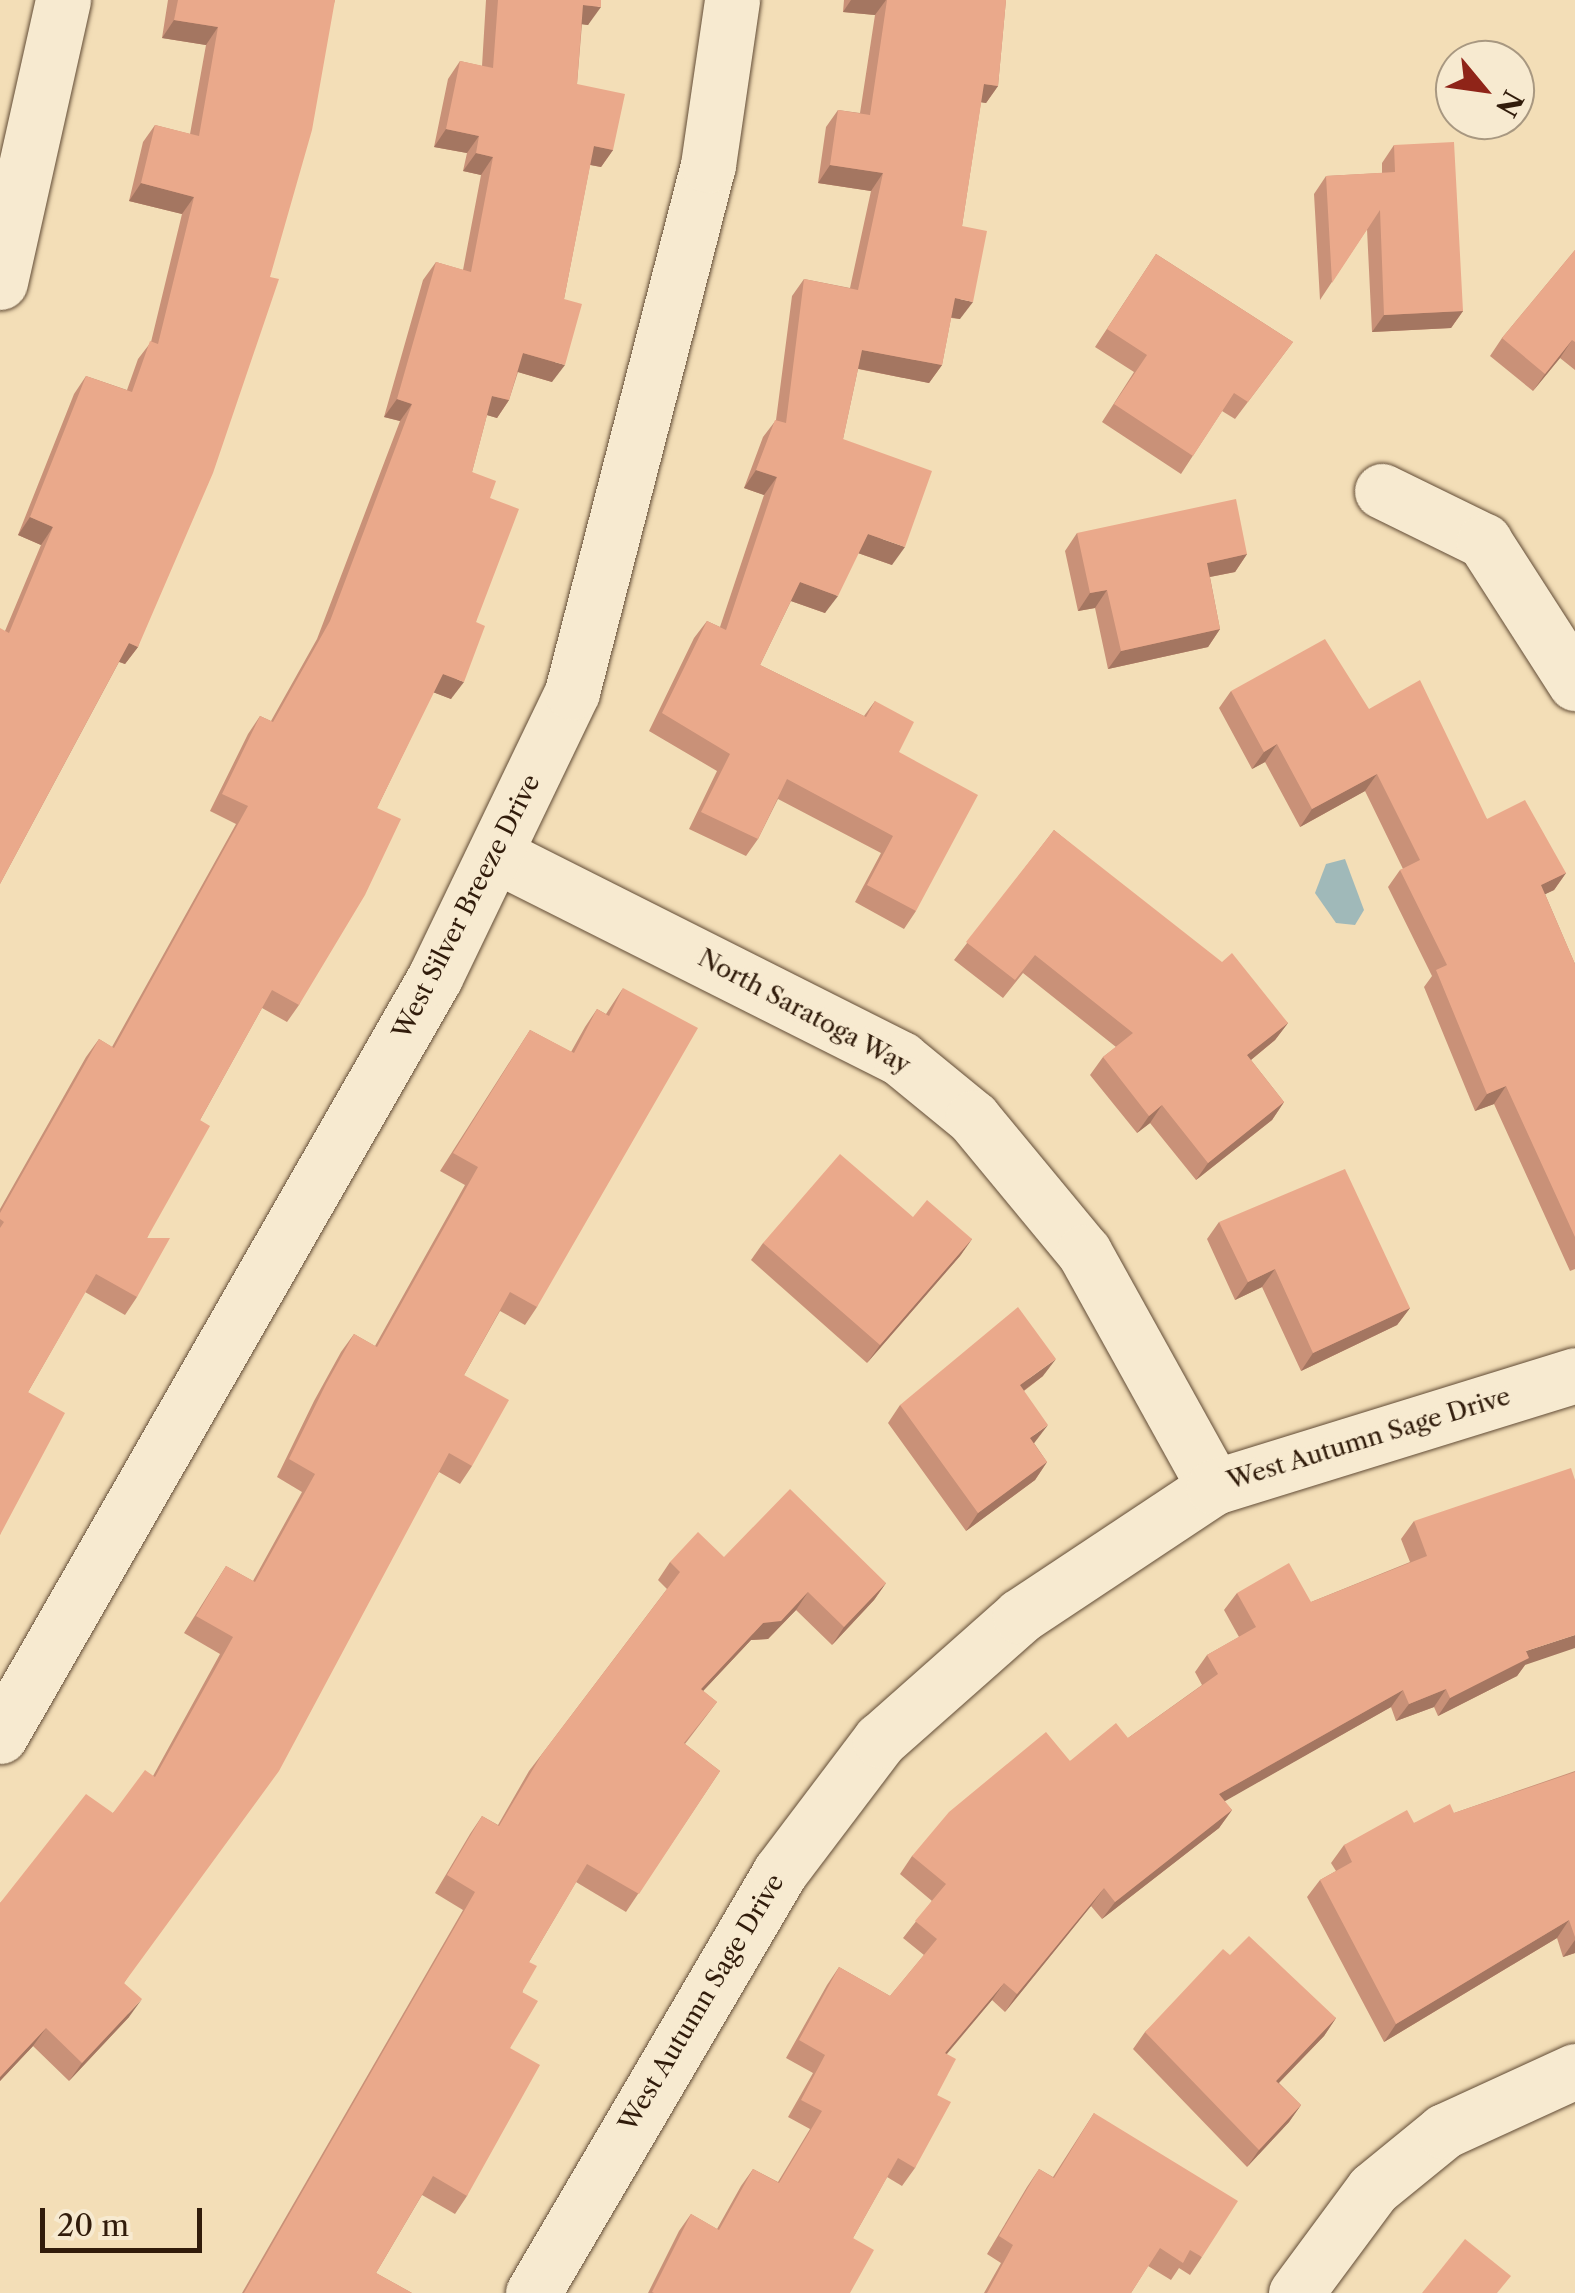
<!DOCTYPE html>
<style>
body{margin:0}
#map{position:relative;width:1575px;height:2293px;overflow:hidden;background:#f3deb7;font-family:"Libre Caslon Text",serif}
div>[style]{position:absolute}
.water>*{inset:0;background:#a0b9b9}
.roads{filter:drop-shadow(0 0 2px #624c36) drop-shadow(0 0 2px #624c36)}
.street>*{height:55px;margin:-27.5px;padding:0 27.5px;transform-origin:27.5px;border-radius:27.5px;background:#f7ead0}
.wall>*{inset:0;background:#c99178}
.shaded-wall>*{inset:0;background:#a47661}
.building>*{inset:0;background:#eaa98b}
span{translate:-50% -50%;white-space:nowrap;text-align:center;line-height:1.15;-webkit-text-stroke:9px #f7ead0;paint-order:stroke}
.street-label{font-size:25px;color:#311c0b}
.north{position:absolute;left:1435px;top:40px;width:100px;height:100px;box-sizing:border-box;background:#f7ead0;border:2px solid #a89881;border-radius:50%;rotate:119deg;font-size:28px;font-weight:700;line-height:40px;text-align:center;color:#311c0b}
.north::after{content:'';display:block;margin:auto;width:35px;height:45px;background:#8f2418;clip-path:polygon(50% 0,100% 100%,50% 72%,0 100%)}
.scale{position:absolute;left:40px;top:2208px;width:162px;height:45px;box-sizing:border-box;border:5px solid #311c0b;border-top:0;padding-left:12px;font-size:30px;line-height:35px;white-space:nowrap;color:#311c0b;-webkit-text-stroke:8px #f7ead0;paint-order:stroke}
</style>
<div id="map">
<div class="water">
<div style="clip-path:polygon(1345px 859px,1364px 910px,1355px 925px,1336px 923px,1315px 893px,1326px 864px)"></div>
</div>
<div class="roads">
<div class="street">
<div style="left:0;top:282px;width:289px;rotate:-77.4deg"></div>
<div style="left:1382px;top:491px;width:114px;rotate:26.1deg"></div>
<div style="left:1484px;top:541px;width:169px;rotate:57.3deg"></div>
<div style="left:498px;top:856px;width:451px;rotate:26.7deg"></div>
<div style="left:901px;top:1059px;width:93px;rotate:39.3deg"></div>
<div style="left:973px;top:1118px;width:174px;rotate:50.4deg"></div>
<div style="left:1084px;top:1252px;width:269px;rotate:61deg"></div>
<div style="left:0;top:1736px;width:875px;rotate:-60.18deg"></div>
<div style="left:435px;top:977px;width:316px;rotate:-64.3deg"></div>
<div style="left:572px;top:692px;width:544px;rotate:-75.53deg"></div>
<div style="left:708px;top:165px;width:167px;rotate:-81.7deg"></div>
<div style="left:533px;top:2293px;width:488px;rotate:-59.6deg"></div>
<div style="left:780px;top:1872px;width:166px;rotate:-52.9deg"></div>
<div style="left:880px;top:1740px;width:187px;rotate:-41.5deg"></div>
<div style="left:1020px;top:1616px;width:233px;rotate:-33.6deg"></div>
<div style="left:1214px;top:1487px;width:378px;rotate:-17.2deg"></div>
<div style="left:1296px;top:2293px;width:129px;rotate:-53.5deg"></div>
<div style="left:1373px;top:2189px;width:92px;rotate:-39.2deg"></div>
<div style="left:1444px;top:2131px;width:144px;rotate:-24.6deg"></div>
</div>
</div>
<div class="wall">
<div style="clip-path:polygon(168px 0,335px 0,138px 647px,125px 664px,119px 662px,0 884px,5px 631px,41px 545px,18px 535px,74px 394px,86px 376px,127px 390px,138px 359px,151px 342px,182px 214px,129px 201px,143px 142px,155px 125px,190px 134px,206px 45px,162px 38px)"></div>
<div style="clip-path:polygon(486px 0,601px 0,588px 25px,582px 24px,577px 84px,613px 150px,601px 167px,590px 165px,564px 299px,552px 382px,518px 372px,509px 400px,497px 418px,487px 415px,472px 472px,490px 498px,476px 622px,451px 699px,433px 692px,377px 808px,299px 1005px,287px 1022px,262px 1008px,200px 1120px,147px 1238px,137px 1297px,125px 1315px,85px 1292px,28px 1392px,0 1535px,0 1209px,86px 1057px,99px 1039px,112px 1047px,236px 824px,210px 811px,248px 734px,260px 716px,271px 721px,317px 639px,400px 421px,384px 417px,423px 280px,436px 262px,463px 270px,481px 175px,463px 171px,467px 153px,434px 147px,448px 79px,460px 61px,482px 66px)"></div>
<div style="clip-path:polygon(844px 0,1006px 0,998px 86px,986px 103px,981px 102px,962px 226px,960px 319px,951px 318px,942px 365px,929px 383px,858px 369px,843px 439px,892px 565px,858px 553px,825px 613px,791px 601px,760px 665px,864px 716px,875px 701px,899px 752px,916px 911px,904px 929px,855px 902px,881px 853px,778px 799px,758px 839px,746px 856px,689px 829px,717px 771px,649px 731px,694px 638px,707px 621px,720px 627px,764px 495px,744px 488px,763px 437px,776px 420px,792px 296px,804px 279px,850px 288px,871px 191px,818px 183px,826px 127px,838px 110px,860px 113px,875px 15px,843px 12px)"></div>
<div style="clip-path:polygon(1394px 145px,1463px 311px,1451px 328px,1372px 332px,1367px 229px,1320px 300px,1314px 194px,1326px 176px,1382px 173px,1382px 163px)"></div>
<div style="clip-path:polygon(1575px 250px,1575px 370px,1560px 358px,1533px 391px,1490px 356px,1502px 338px)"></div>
<div style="clip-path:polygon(1156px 254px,1293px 342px,1235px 419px,1222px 411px,1181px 474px,1102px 422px,1134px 372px,1095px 347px)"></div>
<div style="clip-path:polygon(1077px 533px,1247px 554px,1235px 572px,1210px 577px,1220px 629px,1208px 647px,1108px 669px,1095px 608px,1078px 611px,1065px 551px)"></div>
<div style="clip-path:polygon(1231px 691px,1369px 709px,1487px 819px,1566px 873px,1554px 890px,1545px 894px,1575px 964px,1575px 1269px,1570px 1271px,1494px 1104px,1475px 1111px,1424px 987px,1432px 976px,1388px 887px,1400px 870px,1403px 869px,1365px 791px,1300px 827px,1265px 762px,1252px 769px,1219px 708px)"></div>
<div style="clip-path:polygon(1054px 830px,1288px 1023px,1275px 1040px,1251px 1060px,1284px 1102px,1272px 1120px,1196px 1180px,1150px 1123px,1137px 1133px,1090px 1075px,1103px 1057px,1116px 1047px,1023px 973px,1003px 998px,954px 960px)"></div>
<div style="clip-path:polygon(623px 988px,537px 1307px,525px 1325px,500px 1311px,464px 1375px,472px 1466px,460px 1484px,439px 1472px,124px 1983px,129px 2017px,69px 2081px,33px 2046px,0 2081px,0 1903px,113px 1813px,153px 1776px,220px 1654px,184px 1633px,226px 1566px,253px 1581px,302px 1492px,277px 1477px,314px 1401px,341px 1352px,354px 1334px,375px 1346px,465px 1185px,440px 1171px,530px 1030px,571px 1052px,585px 1027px,597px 1009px,606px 1014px)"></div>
<div style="clip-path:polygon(913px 1217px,972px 1239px,960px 1256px,867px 1363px,751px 1260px,763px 1243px)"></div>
<div style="clip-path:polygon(1219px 1222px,1410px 1308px,1397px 1325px,1301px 1371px,1262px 1287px,1235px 1300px,1207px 1239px)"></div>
<div style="clip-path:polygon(1043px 1376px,1024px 1391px,1035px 1442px,1034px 1443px,1047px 1462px,1035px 1480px,966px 1531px,888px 1423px,900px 1405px)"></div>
<div style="clip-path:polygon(1414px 1521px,1525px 1665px,1517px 1676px,1438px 1716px,1434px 1707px,1396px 1721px,1391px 1707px,1224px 1801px,1232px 1810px,1219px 1828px,1102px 1919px,1091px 1906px,1005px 2012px,992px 2000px,947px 2054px,937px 2095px,915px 2168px,902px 2186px,887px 2177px,853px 2238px,850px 2293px,648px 2293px,679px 2231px,691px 2214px,717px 2229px,741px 2186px,753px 2169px,778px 2182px,810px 2129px,788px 2117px,813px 2073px,786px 2058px,827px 1985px,839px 1967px,890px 1996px,924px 1955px,903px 1938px,932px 1901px,900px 1874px,912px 1856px,1070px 1761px,1128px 1738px,1202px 1685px,1195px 1672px,1207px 1655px,1239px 1637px,1224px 1610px,1237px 1593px,1311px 1602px,1410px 1562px,1401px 1539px)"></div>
<div style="clip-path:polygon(724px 1557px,886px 1583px,874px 1600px,832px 1645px,796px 1610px,768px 1639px,751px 1640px,703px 1691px,717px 1702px,685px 1744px,720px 1771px,626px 1912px,576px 1882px,529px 1962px,510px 2048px,467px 2196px,455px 2214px,422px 2195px,376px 2273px,412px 2293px,242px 2293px,463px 1910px,435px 1893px,470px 1834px,482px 1816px,498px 1825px,529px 1771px,542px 1754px,667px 1589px,658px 1580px,670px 1562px)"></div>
<div style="clip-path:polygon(1575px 1771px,1575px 1953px,1563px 1957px,1557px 1938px,1384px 2042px,1307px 1897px,1320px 1880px,1336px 1871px,1331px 1863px,1344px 1845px,1414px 1823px,1454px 1813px)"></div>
<div style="clip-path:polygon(1230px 1955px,1336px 2018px,1324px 2036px,1279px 2083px,1301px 2105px,1289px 2122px,1247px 2167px,1133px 2049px,1145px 2032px)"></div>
<div style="clip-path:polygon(1094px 2113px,1202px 2257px,1190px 2275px,1179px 2268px,1171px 2280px,1148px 2266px,1131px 2293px,984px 2293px,1001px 2263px,987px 2254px,1027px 2187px,1039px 2169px,1053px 2177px)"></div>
</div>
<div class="shaded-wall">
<div style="clip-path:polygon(851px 0,886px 0,875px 15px,843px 12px)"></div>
<div style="clip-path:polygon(583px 5px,601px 7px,588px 25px,571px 23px)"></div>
<div style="clip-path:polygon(174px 20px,218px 27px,206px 45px,162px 38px)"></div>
<div style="clip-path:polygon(984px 84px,998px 86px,986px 103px,972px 101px)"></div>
<div style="clip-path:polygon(446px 129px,479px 136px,467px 153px,434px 147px)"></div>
<div style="clip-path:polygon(594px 146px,613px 150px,601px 167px,581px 163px)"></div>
<div style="clip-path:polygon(476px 153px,493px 157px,481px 175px,463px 171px)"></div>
<div style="clip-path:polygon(830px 165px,883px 173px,871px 191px,818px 183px)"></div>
<div style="clip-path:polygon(141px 183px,194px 197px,182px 214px,129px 201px)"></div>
<div style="clip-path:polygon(955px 298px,973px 302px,960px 319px,943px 316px)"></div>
<div style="clip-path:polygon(1463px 311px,1451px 328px,1372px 332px,1384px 315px)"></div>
<div style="clip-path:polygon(1572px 340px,1560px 358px,1533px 391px,1545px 374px)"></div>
<div style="clip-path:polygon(862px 350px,942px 365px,929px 383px,850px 367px)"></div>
<div style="clip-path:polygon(523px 353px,565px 365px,552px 382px,511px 370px)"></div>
<div style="clip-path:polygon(492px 396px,509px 400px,497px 418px,480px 413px)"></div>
<div style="clip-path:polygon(397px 399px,412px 404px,400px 421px,384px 417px)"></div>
<div style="clip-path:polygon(756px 470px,777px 477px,764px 495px,744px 488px)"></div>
<div style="clip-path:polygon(30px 517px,53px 527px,41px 545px,18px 535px)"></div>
<div style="clip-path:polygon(868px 534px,905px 547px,892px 565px,855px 552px)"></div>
<div style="clip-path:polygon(1247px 554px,1235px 572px,1194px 580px,1207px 563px)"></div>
<div style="clip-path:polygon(800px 582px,838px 596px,825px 613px,788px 600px)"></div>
<div style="clip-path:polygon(1107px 590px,1095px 608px,1078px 611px,1090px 593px)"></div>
<div style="clip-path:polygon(1220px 629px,1208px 647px,1108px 669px,1121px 651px)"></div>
<div style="clip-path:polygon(129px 643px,138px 647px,125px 664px,117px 661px)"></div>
<div style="clip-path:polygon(443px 674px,464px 682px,451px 699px,430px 691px)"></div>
<div style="clip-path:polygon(1277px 744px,1265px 762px,1252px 769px,1264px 752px)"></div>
<div style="clip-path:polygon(1377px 774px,1365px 791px,1300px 827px,1312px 809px)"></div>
<div style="clip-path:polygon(1566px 873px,1554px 890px,1529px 902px,1541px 885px)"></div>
<div style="clip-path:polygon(1288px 1023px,1275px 1040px,1235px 1073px,1247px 1055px)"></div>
<div style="clip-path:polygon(1506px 1086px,1494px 1104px,1475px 1111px,1487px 1094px)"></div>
<div style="clip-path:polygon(1284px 1102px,1272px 1120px,1196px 1180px,1208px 1163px)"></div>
<div style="clip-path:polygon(1162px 1105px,1150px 1123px,1137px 1133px,1149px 1116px)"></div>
<div style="clip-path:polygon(972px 1239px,960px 1256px,867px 1363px,880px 1345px)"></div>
<div style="clip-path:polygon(1275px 1269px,1262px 1287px,1235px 1300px,1248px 1282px)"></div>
<div style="clip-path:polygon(1410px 1308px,1397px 1325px,1301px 1371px,1313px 1353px)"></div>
<div style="clip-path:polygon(1056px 1359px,1043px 1376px,1007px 1403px,1020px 1385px)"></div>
<div style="clip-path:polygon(1048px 1425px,1035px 1442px,1018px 1456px,1030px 1438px)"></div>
<div style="clip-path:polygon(1047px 1462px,1035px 1480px,966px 1531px,978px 1513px)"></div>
<div style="clip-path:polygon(886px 1583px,874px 1600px,832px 1645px,844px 1627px)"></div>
<div style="clip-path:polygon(808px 1592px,796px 1610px,768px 1639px,751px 1640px,688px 1707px,701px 1689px,763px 1623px)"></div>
<div style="clip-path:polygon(1575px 1635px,1575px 1648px,1525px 1665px,1517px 1676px,1438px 1716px,1450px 1698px,1526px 1651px)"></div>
<div style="clip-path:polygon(1446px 1689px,1434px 1707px,1396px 1721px,1409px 1704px)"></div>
<div style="clip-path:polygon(1403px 1690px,1391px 1707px,1206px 1812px,1219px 1794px)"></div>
<div style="clip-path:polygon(1232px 1810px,1219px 1828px,1102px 1919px,1115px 1902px)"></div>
<div style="clip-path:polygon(1104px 1888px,1091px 1906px,1005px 2012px,1017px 1994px)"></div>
<div style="clip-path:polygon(1569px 1920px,1557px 1938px,1384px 2042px,1396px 2024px)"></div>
<div style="clip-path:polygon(1575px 1940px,1575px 1953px,1563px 1957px)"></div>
<div style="clip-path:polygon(1004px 1983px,992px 2000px,933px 2070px,945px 2053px)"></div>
<div style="clip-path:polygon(142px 1999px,129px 2017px,69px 2081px,82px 2063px)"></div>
<div style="clip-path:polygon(1336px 2018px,1324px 2036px,1264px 2098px,1276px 2081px)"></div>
<div style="clip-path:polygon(46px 2028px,33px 2046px,0 2081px,0 2077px)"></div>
<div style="clip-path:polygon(1301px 2105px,1289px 2122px,1247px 2167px,1259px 2150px)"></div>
</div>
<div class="building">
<div style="clip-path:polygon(178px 0,335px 0,312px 130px,270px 277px,279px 279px,213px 473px,138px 647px,129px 643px,0 884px,0 628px,9px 633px,53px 527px,30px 517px,86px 376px,132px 392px,150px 341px,158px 344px,194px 197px,141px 183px,155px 125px,199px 136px,218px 27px,174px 20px)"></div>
<div style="clip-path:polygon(498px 0,601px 0,601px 7px,583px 5px,577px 84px,625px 94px,613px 150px,594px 146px,564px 299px,582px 304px,565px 365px,523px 353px,509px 400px,492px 396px,472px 472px,496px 481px,490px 498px,519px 509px,476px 622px,485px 626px,464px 682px,443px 674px,377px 808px,401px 819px,365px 895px,299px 1005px,272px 990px,200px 1120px,210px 1126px,147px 1238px,170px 1238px,137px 1297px,96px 1274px,28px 1392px,65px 1413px,0 1535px,0 1228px,4px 1222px,0 1219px,0 1213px,99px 1039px,114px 1048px,248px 806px,222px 794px,260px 716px,273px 722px,330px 621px,412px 404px,397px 399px,436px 262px,471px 272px,493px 157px,476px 153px,479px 136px,446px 129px,460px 61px,493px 68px)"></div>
<div style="clip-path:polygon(887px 0,1006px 0,998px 86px,984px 84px,962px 226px,987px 231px,973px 302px,955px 298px,942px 365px,862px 350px,843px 439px,932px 471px,905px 547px,868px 534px,838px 596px,800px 582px,760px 665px,866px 717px,875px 701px,914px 722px,899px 752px,978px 795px,916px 911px,867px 885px,893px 836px,787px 779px,758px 839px,701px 812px,730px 754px,662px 713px,707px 621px,726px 630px,777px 477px,756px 470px,775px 420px,786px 423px,804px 279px,858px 290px,883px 173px,830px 165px,838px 110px,870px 115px)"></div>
<div style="clip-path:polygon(1454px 142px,1463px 311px,1384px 315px,1380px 210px,1332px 283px,1326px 176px,1395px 172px,1394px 145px)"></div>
<div style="clip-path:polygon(1575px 250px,1575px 342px,1572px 340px,1545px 374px,1502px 338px)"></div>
<div style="clip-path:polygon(1156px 254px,1293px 342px,1248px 402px,1234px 393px,1193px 456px,1114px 404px,1147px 355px,1107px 329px)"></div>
<div style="clip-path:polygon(1236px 499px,1247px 554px,1207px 563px,1220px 629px,1121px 651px,1107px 590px,1090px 593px,1077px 533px)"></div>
<div style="clip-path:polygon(1325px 639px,1369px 709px,1420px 680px,1487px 819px,1525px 800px,1566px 873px,1541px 885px,1575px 964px,1575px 1237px,1506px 1086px,1487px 1094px,1436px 970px,1447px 965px,1400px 870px,1420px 860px,1377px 774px,1312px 809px,1277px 744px,1264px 752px,1231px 691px)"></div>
<div style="clip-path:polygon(1054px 830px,1222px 962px,1232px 953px,1288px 1023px,1247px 1055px,1284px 1102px,1208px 1163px,1162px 1105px,1149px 1116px,1103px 1057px,1133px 1033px,1035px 955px,1015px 980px,966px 942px)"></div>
<div style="clip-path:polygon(623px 988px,698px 1028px,537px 1307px,510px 1292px,464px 1375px,509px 1400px,472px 1466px,449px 1453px,279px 1771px,124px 1983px,142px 1999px,82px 2063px,46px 2028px,0 2077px,0 1903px,86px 1794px,113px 1813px,145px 1770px,155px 1777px,233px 1637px,196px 1616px,226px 1566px,255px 1582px,315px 1474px,289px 1459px,326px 1384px,354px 1334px,377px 1347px,478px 1167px,453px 1153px,530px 1030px,574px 1053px,597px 1009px,609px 1016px)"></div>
<div style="clip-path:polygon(840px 1154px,913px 1217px,927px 1200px,972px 1239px,880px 1345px,763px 1243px)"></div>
<div style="clip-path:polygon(1345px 1169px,1410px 1308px,1313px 1353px,1275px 1269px,1248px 1282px,1219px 1222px)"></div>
<div style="clip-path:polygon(1018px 1307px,1056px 1359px,1020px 1385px,1048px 1425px,1030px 1438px,1047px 1462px,978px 1513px,900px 1405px)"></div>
<div style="clip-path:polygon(1571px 1468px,1575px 1480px,1575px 1635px,1526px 1651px,1529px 1658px,1450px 1698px,1446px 1689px,1409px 1704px,1403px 1690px,1219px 1794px,1232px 1810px,1115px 1902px,1104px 1888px,1017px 1994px,1004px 1983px,945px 2053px,956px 2059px,937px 2095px,951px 2102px,915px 2168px,898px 2158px,853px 2238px,874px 2250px,850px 2293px,654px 2293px,652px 2292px,691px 2214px,719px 2230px,753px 2169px,779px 2183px,822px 2111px,801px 2100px,825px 2055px,799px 2040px,839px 1967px,890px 1996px,937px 1939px,915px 1921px,946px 1884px,912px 1856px,949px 1812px,1046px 1732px,1070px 1761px,1116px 1723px,1128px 1738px,1218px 1674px,1207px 1655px,1256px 1627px,1237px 1593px,1289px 1563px,1311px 1602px,1427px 1556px,1414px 1521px)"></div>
<div style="clip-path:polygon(790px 1489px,886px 1583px,844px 1627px,808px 1592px,781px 1621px,763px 1623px,701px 1689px,717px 1702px,684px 1743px,720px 1771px,639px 1894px,587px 1864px,529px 1962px,537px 1966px,522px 1992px,538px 2001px,510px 2048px,540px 2065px,467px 2196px,433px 2176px,376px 2273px,412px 2293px,244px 2293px,475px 1892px,447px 1875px,482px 1816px,499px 1826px,542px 1754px,680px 1572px,670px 1562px,698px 1532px,724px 1557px)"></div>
<div style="clip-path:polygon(1575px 1772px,1575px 1937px,1569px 1920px,1396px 2024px,1320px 1880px,1352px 1862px,1344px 1845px,1407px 1810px,1414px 1823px,1450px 1804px,1454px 1813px)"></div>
<div style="clip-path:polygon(1249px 1936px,1336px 2018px,1276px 2081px,1301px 2105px,1259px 2150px,1145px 2032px,1223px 1949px,1230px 1955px)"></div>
<div style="clip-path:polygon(1094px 2113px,1238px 2201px,1202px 2257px,1190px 2250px,1183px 2263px,1160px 2248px,1131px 2293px,987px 2293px,1013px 2245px,999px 2236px,1039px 2169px,1054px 2178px)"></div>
<div style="clip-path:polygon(1465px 2239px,1511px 2276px,1497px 2293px,1422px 2293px)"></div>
</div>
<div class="street-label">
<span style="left:467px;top:907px;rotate:-63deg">West Silver Breeze Drive</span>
<span style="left:804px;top:1012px;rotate:28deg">North Saratoga Way</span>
<span style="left:1369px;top:1439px;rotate:-17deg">West Autumn Sage Drive</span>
<span style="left:702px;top:2003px;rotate:-59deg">West Autumn Sage Drive</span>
</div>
<div class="north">N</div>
<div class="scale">20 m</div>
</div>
